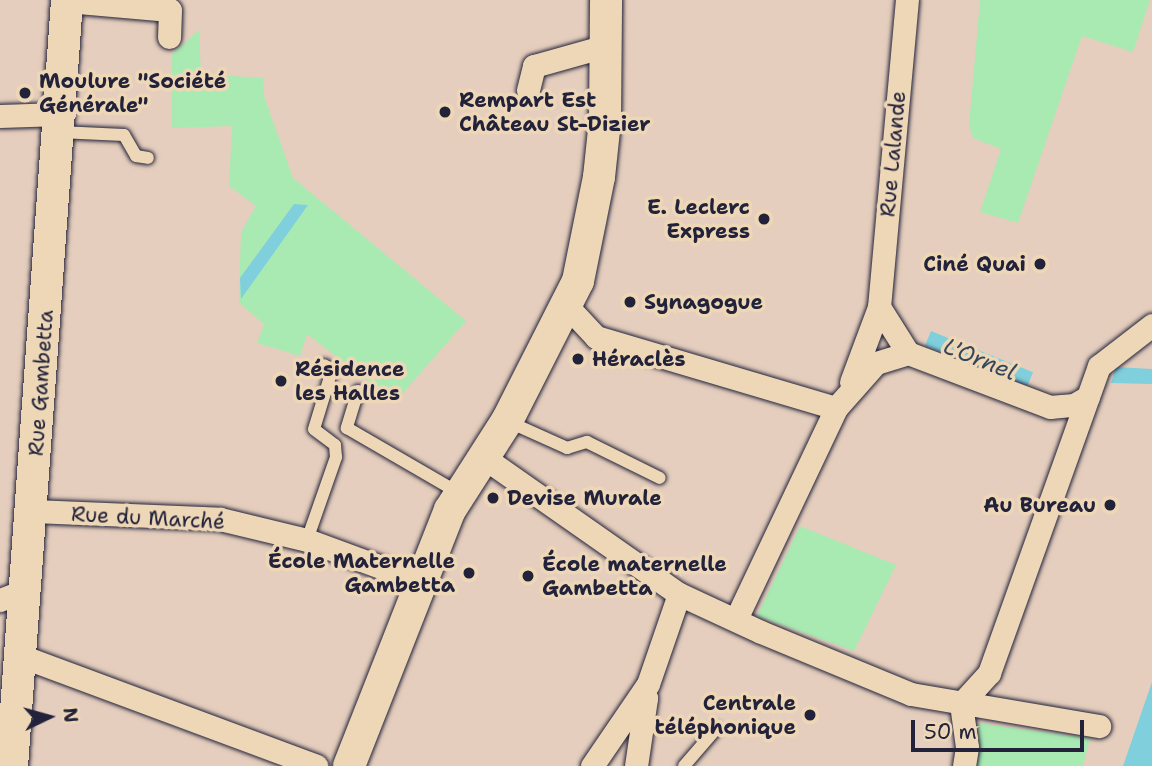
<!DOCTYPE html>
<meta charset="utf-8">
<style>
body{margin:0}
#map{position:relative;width:1152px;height:766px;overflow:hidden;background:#e5cebd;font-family:"Shantell Sans",sans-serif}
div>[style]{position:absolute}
.green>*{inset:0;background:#a9eab3}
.water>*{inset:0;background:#7fcfdc;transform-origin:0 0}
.roads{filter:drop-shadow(0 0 2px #22223b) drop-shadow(0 0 2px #22223b)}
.service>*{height:12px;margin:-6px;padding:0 6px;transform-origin:6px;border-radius:6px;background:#edd7b6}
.minor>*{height:23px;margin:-11.5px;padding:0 11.5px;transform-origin:11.5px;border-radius:11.5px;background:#edd7b6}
.secondary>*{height:32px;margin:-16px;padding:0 16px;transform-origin:16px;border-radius:16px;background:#edd7b6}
.dots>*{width:19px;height:19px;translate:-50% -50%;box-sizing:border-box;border:4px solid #edd7b6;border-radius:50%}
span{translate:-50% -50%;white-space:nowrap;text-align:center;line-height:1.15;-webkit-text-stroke:7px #edd7b6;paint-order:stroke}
.poi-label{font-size:21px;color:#22223b;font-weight:700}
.left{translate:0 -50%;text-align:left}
.right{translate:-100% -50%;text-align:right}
.street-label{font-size:21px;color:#22223b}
.water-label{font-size:23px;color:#35455b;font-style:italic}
.north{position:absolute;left:14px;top:682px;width:70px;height:70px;-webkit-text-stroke:5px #edd7b6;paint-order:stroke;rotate:85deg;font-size:19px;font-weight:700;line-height:28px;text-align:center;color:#22223b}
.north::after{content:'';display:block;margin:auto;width:24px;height:32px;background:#22223b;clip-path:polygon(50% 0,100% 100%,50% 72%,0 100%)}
.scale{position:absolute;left:911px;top:720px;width:173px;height:32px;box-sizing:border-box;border:4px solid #22223b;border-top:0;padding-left:9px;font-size:21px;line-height:24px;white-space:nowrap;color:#22223b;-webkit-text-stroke:5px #edd7b6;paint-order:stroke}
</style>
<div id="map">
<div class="green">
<div style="clip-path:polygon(980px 0,1150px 0,1133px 52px,1082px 36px,1018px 223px,980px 212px,1001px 149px,973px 138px,969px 125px)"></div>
<div style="clip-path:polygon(199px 30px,201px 74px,263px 78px,264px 96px,293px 178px,466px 321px,395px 402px,307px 334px,300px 356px,257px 343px,264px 324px,239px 303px,239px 293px,241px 232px,256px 206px,229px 186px,232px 126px,172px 128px,172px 54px)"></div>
<div style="clip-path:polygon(800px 526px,896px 565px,854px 651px,757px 616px)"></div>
<div style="clip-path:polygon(977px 723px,1090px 738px,1083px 766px,970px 766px)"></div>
</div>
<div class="water">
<div style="clip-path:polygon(294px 204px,308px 205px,241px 299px,240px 278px)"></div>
<div style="left:931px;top:331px;width:110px;height:16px;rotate:22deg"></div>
<div style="clip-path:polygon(1116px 367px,1152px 369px,1152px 384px,1111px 383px)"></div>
<div style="clip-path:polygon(1152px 682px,1152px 766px,1123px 766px)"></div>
</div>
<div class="roads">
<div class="service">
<div style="left:59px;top:132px;width:65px;rotate:2.6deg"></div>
<div style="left:124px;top:135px;width:24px;rotate:60deg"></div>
<div style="left:136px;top:156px;width:12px;rotate:9deg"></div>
<div style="left:358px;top:391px;width:39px;rotate:107deg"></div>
<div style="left:347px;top:428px;width:132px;rotate:30.1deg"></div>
<div style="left:507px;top:421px;width:66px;rotate:24.2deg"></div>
<div style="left:567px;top:448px;width:21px;rotate:-17deg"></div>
<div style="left:587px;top:442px;width:81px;rotate:26.3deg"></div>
<div style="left:307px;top:540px;width:88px;rotate:-70.7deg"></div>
<div style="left:336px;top:457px;width:12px;rotate:-95deg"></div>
<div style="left:335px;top:445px;width:26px;rotate:-143deg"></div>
<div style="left:314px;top:429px;width:62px;rotate:-73deg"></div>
<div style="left:332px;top:370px;width:9px;rotate:-148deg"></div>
<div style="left:684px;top:766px;width:49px;rotate:-49.1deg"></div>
</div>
<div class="minor">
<div style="left:67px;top:1px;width:103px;rotate:5deg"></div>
<div style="left:170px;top:10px;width:27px;rotate:92deg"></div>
<div style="left:528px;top:90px;width:25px;rotate:-76deg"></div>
<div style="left:534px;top:66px;width:74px;rotate:-15.7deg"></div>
<div style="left:0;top:116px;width:60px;rotate:-1.9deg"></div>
<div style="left:568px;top:307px;width:41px;rotate:47deg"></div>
<div style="left:596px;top:337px;width:250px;rotate:16.5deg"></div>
<div style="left:836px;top:408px;width:60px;rotate:-48.4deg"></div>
<div style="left:876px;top:363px;width:34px;rotate:-17deg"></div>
<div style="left:908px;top:353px;width:152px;rotate:20.8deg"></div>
<div style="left:1050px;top:407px;width:24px;rotate:-5deg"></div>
<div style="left:1074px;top:405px;width:16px;rotate:-30deg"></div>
<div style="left:879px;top:307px;width:54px;rotate:57.8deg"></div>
<div style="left:851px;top:382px;width:80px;rotate:-69.5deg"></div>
<div style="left:879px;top:307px;width:308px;rotate:-84.8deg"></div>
<div style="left:486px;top:459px;width:236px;rotate:35deg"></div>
<div style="left:679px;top:594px;width:90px;rotate:24.9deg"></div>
<div style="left:761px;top:632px;width:162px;rotate:22.5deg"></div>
<div style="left:911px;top:694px;width:191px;rotate:9.7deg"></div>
<div style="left:33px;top:511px;width:187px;rotate:2.4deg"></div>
<div style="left:220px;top:519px;width:89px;rotate:13.6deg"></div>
<div style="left:307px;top:540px;width:121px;rotate:20.2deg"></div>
<div style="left:0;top:600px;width:28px;rotate:-21deg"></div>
<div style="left:736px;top:619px;width:233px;rotate:-64.6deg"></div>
<div style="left:21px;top:656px;width:315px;rotate:20.4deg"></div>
<div style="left:592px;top:766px;width:99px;rotate:-55.7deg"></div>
<div style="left:648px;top:684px;width:95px;rotate:-71deg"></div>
<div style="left:636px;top:766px;width:69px;rotate:-81.6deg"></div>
<div style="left:646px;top:698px;width:6px;rotate:129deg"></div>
<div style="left:964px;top:766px;width:19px;rotate:-81deg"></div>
<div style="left:967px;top:747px;width:43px;rotate:-97.9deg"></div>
<div style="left:961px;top:704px;width:42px;rotate:-47.9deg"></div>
<div style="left:989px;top:673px;width:326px;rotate:-70.3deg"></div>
<div style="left:1099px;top:366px;width:67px;rotate:-37.7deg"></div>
</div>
<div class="secondary">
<div style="left:12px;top:766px;width:768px;rotate:-85.89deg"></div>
<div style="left:349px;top:766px;width:275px;rotate:-68.5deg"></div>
<div style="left:450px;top:510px;width:106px;rotate:-57.4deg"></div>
<div style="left:507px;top:421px;width:157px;rotate:-63.1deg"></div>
<div style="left:578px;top:281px;width:106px;rotate:-78.6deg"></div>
<div style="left:599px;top:177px;width:56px;rotate:-83.9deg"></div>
<div style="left:605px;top:121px;width:121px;rotate:-89.5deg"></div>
</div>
</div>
<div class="dots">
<div style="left:25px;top:93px;background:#22223b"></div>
<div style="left:445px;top:112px;background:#22223b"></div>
<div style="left:764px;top:219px;background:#22223b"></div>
<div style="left:1040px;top:264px;background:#22223b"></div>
<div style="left:630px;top:302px;background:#22223b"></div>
<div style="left:578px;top:359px;background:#22223b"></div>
<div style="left:281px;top:381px;background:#22223b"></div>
<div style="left:493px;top:498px;background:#22223b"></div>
<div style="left:1110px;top:505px;background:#22223b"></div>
<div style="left:469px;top:573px;background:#22223b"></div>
<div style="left:528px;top:576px;background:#22223b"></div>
<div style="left:810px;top:715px;background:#22223b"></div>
</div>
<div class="poi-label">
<span class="left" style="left:39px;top:93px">Moulure "Société<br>Générale"</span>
<span class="left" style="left:459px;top:112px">Rempart Est<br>Château St-Dizier</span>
<span class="right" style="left:750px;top:219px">E. Leclerc<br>Express</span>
<span class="right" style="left:1026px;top:264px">Ciné Quai</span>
<span class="left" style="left:644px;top:302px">Synagogue</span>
<span class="left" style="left:592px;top:359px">Héraclès</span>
<span class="left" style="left:295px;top:381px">Résidence<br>les Halles</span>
<span class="left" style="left:507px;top:498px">Devise Murale</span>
<span class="right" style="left:1096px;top:505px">Au Bureau</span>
<span class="right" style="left:455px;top:573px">École Maternelle<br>Gambetta</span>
<span class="left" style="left:542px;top:576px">École maternelle<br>Gambetta</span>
<span class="right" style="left:796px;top:715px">Centrale<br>téléphonique</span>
</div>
<div class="street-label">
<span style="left:893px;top:154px;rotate:-85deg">Rue Lalande</span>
<span style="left:41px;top:383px;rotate:-86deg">Rue Gambetta</span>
<span style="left:148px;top:518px;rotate:3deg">Rue du Marché</span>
</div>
<div class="water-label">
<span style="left:980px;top:359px;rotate:22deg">L'Ornel</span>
</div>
<div class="north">N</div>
<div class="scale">50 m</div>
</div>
